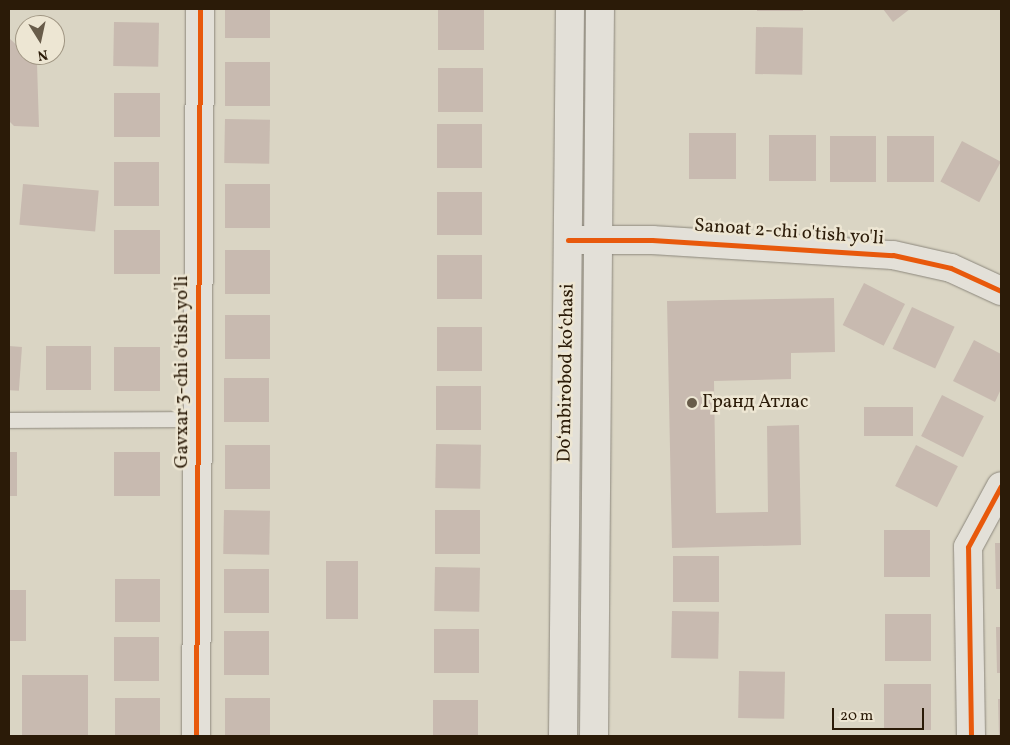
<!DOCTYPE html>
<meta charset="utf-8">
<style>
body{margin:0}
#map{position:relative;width:1010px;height:745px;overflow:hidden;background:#dad5c4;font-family:Vollkorn,serif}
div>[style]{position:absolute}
.building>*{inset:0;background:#c8bab0;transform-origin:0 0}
.roads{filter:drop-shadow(0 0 1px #8c877c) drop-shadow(0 0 1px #8c877c)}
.service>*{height:15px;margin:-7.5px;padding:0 7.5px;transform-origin:7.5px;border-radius:7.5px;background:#e3e0d8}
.minor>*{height:28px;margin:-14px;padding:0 14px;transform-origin:14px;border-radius:14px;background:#e3e0d8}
.secondary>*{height:28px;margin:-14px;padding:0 14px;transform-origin:14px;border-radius:14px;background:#e3e0d8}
.cycleway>*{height:5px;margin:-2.5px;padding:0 2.5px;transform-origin:2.5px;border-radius:2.5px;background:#e8590c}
.dots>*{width:14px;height:14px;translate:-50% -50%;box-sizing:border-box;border:2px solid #ede6d3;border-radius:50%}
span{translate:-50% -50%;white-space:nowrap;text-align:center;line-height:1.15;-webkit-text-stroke:5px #ede6d3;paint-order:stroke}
.street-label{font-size:19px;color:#2b1b08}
.poi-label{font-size:19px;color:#2b1b08}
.left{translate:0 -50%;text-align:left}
.frame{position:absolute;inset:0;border:10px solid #2b1b08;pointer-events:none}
.north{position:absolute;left:15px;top:15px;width:50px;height:50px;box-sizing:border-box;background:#ede6d3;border:1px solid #9f9582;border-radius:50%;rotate:170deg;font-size:14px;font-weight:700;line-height:20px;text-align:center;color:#2b1b08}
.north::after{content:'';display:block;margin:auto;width:18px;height:22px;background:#685c4a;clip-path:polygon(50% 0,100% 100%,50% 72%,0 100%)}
.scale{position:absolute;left:832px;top:708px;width:92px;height:22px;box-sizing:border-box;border:2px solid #2b1b08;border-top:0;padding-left:6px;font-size:15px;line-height:18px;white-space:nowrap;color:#2b1b08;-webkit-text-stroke:4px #ede6d3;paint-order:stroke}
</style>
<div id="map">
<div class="building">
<div style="left:225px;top:9px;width:45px;height:29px"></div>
<div style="left:438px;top:9px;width:46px;height:41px"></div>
<div style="left:757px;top:9px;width:46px;height:2px"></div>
<div style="clip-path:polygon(883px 9px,910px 9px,893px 22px)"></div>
<div style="left:114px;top:22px;width:45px;height:44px;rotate:1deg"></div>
<div style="left:756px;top:27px;width:47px;height:47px;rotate:1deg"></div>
<div style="clip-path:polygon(9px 38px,37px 64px,39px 127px,14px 126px,9px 121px)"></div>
<div style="left:225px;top:62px;width:45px;height:44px"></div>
<div style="left:438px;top:68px;width:45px;height:44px"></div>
<div style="left:114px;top:93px;width:46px;height:44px"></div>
<div style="left:225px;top:119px;width:45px;height:44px;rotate:1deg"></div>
<div style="left:437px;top:124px;width:45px;height:44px"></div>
<div style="left:689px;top:133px;width:47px;height:46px"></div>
<div style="left:769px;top:135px;width:47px;height:46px"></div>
<div style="left:830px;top:136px;width:46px;height:46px"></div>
<div style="left:887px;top:136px;width:47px;height:46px"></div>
<div style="left:962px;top:141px;width:44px;height:46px;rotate:28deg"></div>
<div style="left:114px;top:162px;width:45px;height:44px"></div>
<div style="left:23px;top:184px;width:76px;height:41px;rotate:5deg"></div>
<div style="left:225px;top:184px;width:45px;height:44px"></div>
<div style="left:437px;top:192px;width:45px;height:43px"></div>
<div style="left:114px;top:230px;width:46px;height:44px"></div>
<div style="left:225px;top:250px;width:45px;height:44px"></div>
<div style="left:482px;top:255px;width:44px;height:45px;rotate:90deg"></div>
<div style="left:864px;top:283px;width:46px;height:47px;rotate:27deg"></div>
<div style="clip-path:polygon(834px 298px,835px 352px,791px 353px,791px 379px,714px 381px,716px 513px,768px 512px,767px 426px,799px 425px,801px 545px,672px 548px,667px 301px)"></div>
<div style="left:912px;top:307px;width:47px;height:46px;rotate:25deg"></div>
<div style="left:225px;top:315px;width:45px;height:44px"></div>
<div style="left:437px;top:327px;width:45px;height:44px"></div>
<div style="clip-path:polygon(974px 340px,1001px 354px,1001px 389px,995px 402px,953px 381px)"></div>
<div style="left:9px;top:346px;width:13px;height:44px;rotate:4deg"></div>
<div style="left:46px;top:346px;width:45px;height:44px"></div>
<div style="left:114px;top:347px;width:46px;height:44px"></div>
<div style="left:224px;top:378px;width:45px;height:44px"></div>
<div style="left:436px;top:386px;width:45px;height:44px"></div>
<div style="left:942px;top:395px;width:47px;height:46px;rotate:27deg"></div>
<div style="left:864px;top:407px;width:49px;height:29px"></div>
<div style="left:436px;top:444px;width:45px;height:44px;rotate:1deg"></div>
<div style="left:225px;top:445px;width:45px;height:44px"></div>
<div style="left:916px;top:445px;width:47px;height:46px;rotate:27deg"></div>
<div style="left:9px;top:452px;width:8px;height:44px"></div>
<div style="left:114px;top:452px;width:46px;height:44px"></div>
<div style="left:224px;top:510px;width:46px;height:44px;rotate:1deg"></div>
<div style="left:435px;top:510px;width:45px;height:44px"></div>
<div style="left:884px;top:530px;width:46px;height:47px"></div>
<div style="clip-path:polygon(995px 543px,1001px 543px,1001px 589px,996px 589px)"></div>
<div style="left:673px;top:556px;width:46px;height:46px"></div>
<div style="left:326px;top:561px;width:32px;height:58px"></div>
<div style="left:435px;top:567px;width:45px;height:44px;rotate:1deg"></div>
<div style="left:224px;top:569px;width:45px;height:44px"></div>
<div style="left:115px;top:579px;width:45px;height:43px"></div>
<div style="left:9px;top:590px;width:17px;height:51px"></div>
<div style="left:672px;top:611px;width:47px;height:47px;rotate:1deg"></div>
<div style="left:885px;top:614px;width:46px;height:47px"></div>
<div style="clip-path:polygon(996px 627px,1001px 627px,1001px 673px,997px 673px)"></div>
<div style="left:434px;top:629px;width:45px;height:44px"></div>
<div style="left:224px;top:631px;width:45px;height:44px"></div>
<div style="left:114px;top:637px;width:45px;height:44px"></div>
<div style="left:739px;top:671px;width:46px;height:47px;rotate:1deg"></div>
<div style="left:88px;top:675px;width:61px;height:66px;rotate:90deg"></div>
<div style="left:884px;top:684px;width:47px;height:46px"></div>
<div style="left:115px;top:698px;width:45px;height:38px"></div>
<div style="left:225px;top:698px;width:45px;height:38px"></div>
<div style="clip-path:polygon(998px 699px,1001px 699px,1001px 736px,999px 736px)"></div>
<div style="left:433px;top:700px;width:45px;height:36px"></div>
</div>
<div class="roads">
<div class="service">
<div style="left:9px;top:420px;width:188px;rotate:-0.3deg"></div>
</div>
<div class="minor">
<div style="left:568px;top:240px;width:84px"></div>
<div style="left:652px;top:240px;width:241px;rotate:3.6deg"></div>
<div style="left:893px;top:255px;width:59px;rotate:12.6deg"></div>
<div style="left:951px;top:268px;width:55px;rotate:24.7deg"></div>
<div style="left:196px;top:736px;width:727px;rotate:-89.68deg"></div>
<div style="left:971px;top:736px;width:189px;rotate:-90.9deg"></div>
<div style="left:968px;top:547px;width:69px;rotate:-61.6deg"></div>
</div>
<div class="secondary">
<div style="left:563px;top:736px;width:727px;rotate:-89.45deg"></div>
<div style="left:594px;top:736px;width:727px;rotate:-89.53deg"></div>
</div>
</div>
<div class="cycleway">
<div style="left:568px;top:240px;width:84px"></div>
<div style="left:652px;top:240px;width:241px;rotate:3.6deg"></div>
<div style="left:893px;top:255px;width:59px;rotate:12.6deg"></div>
<div style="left:951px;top:268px;width:55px;rotate:24.7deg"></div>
<div style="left:196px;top:736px;width:727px;rotate:-89.68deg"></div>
<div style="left:971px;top:736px;width:189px;rotate:-90.9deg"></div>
<div style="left:968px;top:547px;width:69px;rotate:-61.6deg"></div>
</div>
<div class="dots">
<div style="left:692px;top:403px;background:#685c4a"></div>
</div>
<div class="street-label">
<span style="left:789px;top:233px;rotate:4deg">Sanoat 2-chi o'tish yo'li</span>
<span style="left:183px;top:372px;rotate:-90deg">Gavxar 3-chi o'tish yo'li</span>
<span style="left:567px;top:373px;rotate:-89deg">Doʻmbirobod koʻchasi</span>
</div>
<div class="poi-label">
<span class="left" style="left:702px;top:403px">Гранд Атлас</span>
</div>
<div class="frame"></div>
<div class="north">N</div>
<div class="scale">20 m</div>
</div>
